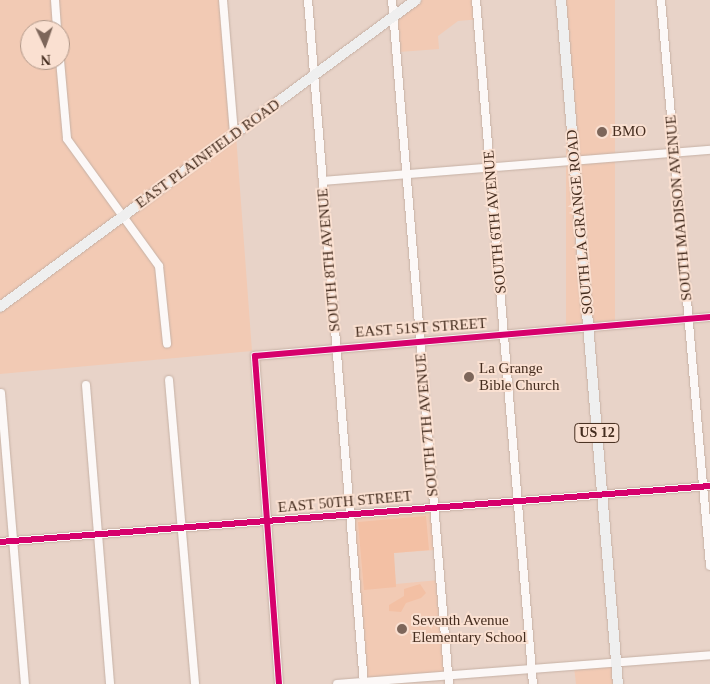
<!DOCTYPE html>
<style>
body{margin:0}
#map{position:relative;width:710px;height:684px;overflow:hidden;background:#e8d3c8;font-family:"Times New Roman",serif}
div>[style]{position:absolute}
.built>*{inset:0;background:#f2cab4;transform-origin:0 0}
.green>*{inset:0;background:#f3c0a4}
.roads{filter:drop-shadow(0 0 1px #c6b1a5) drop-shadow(0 0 1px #c6b1a5)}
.minor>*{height:8px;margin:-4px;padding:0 4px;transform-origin:4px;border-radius:4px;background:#fcf8f7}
.major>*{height:10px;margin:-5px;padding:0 5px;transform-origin:5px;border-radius:5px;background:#efefef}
.cycleway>*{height:6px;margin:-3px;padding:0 3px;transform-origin:3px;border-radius:3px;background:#d6006c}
.dots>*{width:14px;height:14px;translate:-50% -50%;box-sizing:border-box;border:2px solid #fae0d1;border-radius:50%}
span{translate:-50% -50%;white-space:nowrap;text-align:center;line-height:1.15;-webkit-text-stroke:4px #fae0d1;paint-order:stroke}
.shield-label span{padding:1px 4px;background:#fae0d1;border:1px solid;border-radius:4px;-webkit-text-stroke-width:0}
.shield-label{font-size:14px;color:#442c1e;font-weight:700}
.poi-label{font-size:15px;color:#442c1e}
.left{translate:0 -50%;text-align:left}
.street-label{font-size:15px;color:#442c1e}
.north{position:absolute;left:20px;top:20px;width:50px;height:50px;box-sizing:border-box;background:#fae0d1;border:1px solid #b19889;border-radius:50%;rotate:177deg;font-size:14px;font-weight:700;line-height:20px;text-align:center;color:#442c1e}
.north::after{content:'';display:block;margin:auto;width:18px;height:22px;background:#7d665a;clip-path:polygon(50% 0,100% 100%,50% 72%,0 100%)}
</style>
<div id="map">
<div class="built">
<div style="clip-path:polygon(evenodd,0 0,226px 0,252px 351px,0 374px,0 0,30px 30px,60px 30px,60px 60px,30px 60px,30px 30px)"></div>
<div style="clip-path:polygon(421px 0,479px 0,481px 19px,458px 21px,438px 36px,439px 49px,399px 52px,396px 18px)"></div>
<div style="left:566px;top:0;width:49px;height:325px"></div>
<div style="clip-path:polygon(433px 508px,436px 550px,393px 553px,396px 584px,439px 580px,446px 674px,365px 681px,352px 515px)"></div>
<div style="clip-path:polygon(614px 664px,616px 684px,576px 684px,574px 667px)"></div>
</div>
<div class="green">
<div style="clip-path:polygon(426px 516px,429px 550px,394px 553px,396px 587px,364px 590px,358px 522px)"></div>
<div style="clip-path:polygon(420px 584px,426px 593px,421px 598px,406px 603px,401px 612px,389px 611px,389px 605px,404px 596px,404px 589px)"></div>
</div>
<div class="roads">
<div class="minor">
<div style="left:55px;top:0;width:30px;rotate:86deg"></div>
<div style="left:223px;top:0;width:135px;rotate:85.3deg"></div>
<div style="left:308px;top:0;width:686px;rotate:85.32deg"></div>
<div style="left:392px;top:0;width:686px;rotate:85.24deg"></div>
<div style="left:476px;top:0;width:686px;rotate:85.24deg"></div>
<div style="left:661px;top:0;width:568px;rotate:85.05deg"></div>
<div style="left:60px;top:60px;width:79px;rotate:84.9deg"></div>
<div style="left:67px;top:139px;width:157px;rotate:54.1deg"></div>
<div style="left:159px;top:266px;width:78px;rotate:84.1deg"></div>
<div style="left:323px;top:181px;width:388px;rotate:-4.6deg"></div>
<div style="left:169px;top:380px;width:305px;rotate:85.1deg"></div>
<div style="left:86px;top:385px;width:300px;rotate:85.4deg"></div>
<div style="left:1px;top:393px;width:292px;rotate:85.3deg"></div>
<div style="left:0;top:542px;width:712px;rotate:-4.51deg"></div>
<div style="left:279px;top:684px;width:329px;rotate:-94.2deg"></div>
<div style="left:255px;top:356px;width:457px;rotate:-4.9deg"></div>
<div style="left:337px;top:684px;width:374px;rotate:-4.4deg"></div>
</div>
<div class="major">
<div style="left:561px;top:0;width:686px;rotate:85.24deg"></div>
<div style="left:0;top:307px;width:517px;rotate:-36.43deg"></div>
</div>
</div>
<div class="cycleway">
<div style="left:0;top:542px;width:712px;rotate:-4.51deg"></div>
<div style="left:279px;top:684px;width:329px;rotate:-94.2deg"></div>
<div style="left:255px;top:356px;width:457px;rotate:-4.9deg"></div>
</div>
<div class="dots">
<div style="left:602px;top:132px;background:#7d665a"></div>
<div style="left:469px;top:377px;background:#7d665a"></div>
<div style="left:402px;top:629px;background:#7d665a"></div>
</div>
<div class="shield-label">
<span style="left:597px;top:433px">US 12</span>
</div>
<div class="poi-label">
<span class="left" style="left:612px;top:132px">BMO</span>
<span class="left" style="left:479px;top:377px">La Grange<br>Bible Church</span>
<span class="left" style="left:412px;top:629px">Seventh Avenue<br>Elementary School</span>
</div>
<div class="street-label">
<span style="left:208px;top:154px;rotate:-36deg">EAST PLAINFIELD ROAD</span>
<span style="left:679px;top:208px;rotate:-95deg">SOUTH MADISON AVENUE</span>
<span style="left:495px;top:222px;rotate:-95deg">SOUTH 6TH AVENUE</span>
<span style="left:580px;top:222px;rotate:-95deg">SOUTH LA GRANGE ROAD</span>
<span style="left:329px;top:260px;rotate:-95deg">SOUTH 8TH AVENUE</span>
<span style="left:421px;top:328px;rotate:-4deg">EAST 51ST STREET</span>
<span style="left:427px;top:425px;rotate:-95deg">SOUTH 7TH AVENUE</span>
<span style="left:345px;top:502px;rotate:-5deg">EAST 50TH STREET</span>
</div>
<div class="north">N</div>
</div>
